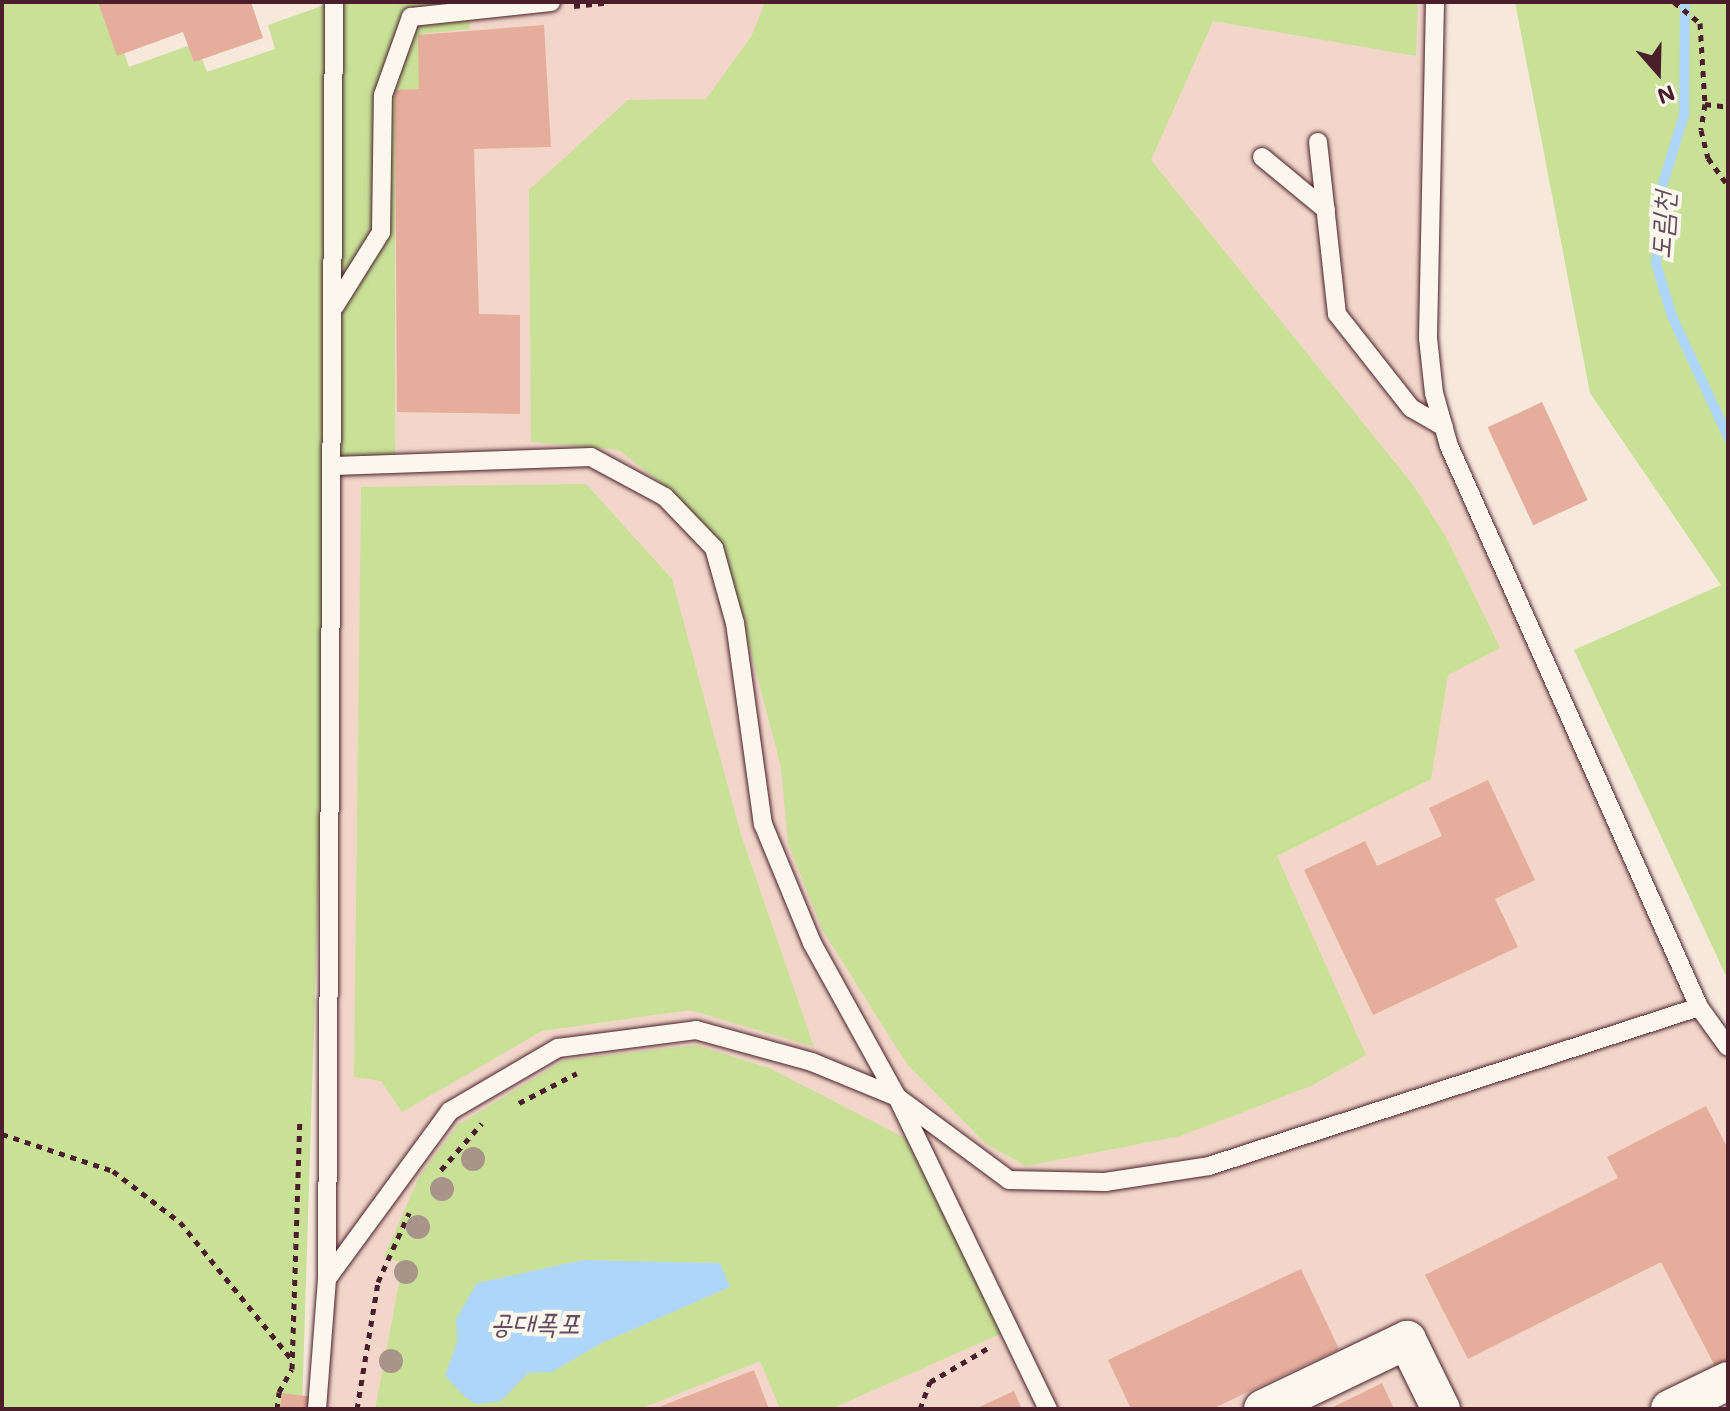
<!DOCTYPE html>
<meta charset="utf-8">
<style>
body{margin:0}
#map{position:relative;width:1730px;height:1411px;overflow:hidden;background:#f7e8dc;font-family:Mali,"Poor Story",sans-serif}
div>[style]{position:absolute}
.built>*{inset:0;background:#f2d6c9}
.green>*{inset:0;background:#c8e197}
.water>*{inset:0;background:#add6f8}
.stream>*{height:10px;margin:-5px;padding:0 5px;transform-origin:5px;border-radius:5px;background:#add6f8}
.building>*{inset:0;background:#e5ad9c;transform-origin:0 0}
.path>*{height:5px;margin-top:-2.5px;transform-origin:0;background:repeating-linear-gradient(90deg,#4a1f2b 0 6px,transparent 0 12px)}
.roads{filter:drop-shadow(0 0 2px #4a1f2b) drop-shadow(0 0 2px #4a1f2b)}
.lane>*{height:18px;margin:-9px;padding:0 9px;transform-origin:9px;border-radius:9px;background:#fbf7ec}
.street>*{height:38px;margin:-19px;padding:0 19px;transform-origin:19px;border-radius:19px;background:#fbf7ec}
.trees>*{width:24px;height:24px;margin:-12px;border-radius:50%;background:#a9948a}
span{translate:-50% -50%;white-space:nowrap;text-align:center;line-height:1.15;-webkit-text-stroke:8px #fbf7ec;paint-order:stroke}
.water-label{font-size:28px;color:#634d5e;font-style:italic}
.frame{position:absolute;inset:0;border:4px solid #4a1f2b;pointer-events:none}
.north{position:absolute;left:1618px;top:32px;width:80px;height:80px;-webkit-text-stroke:6px #fbf7ec;paint-order:stroke;rotate:160deg;font-size:22px;font-weight:700;line-height:32px;text-align:center;color:#4a1f2b}
.north::after{content:'';display:block;margin:auto;width:28px;height:36px;background:#4a1f2b;clip-path:polygon(50% 0,100% 100%,50% 72%,0 100%)}
</style>
<div id="map">
<div class="built">
<div style="clip-path:polygon(334px 2px,1435px 2px,1434px 393px,1699px 1007px,1728px 1047px,1728px 1409px,317px 1409px)"></div>
</div>
<div class="green">
<div style="clip-path:polygon(2px 2px,107px 2px,129px 67px,196px 43px,207px 72px,275px 49px,268px 25px,333px 2px,466px 2px,470px 29px,420px 34px,420px 89px,395px 91px,395px 465px,334px 466px,342px 367px,336px 322px,302px 1409px,2px 1409px)"></div>
<div style="clip-path:polygon(765px 2px,1418px 2px,1416px 56px,1213px 21px,1151px 160px,1413px 485px,1446px 537px,1500px 648px,1448px 675px,1431px 779px,1277px 856px,1366px 1055px,1311px 1086px,1180px 1136px,1026px 1166px,986px 1144px,907px 1064px,823px 931px,788px 843px,781px 767px,723px 546px,668px 489px,619px 450px,531px 442px,529px 190px,628px 100px,706px 99px,751px 37px)"></div>
<div style="clip-path:polygon(1515px 2px,1728px 2px,1728px 980px,1574px 650px,1721px 585px,1590px 393px)"></div>
<div style="clip-path:polygon(586px 484px,672px 579px,741px 835px,814px 1047px,690px 1010px,542px 1031px,402px 1112px,381px 1081px,354px 1077px,361px 487px)"></div>
<div style="clip-path:polygon(evenodd,696px 1045px,769px 1068px,909px 1140px,1009px 1330px,831px 1409px,780px 1409px,760px 1361px,640px 1409px,375px 1409px,403px 1263px,384px 1257px,420px 1175px,458px 1125px,564px 1060px,696px 1045px,583px 1260px,720px 1263px,730px 1287px,602px 1343px,552px 1372px,528px 1373px,501px 1401px,445px 1377px,477px 1283px,583px 1260px)"></div>
</div>
<div class="water">
<div style="clip-path:polygon(583px 1260px,720px 1263px,730px 1287px,602px 1343px,552px 1372px,528px 1373px,501px 1401px,476px 1404px,465px 1397px,445px 1376px,457px 1342px,456px 1319px,477px 1283px)"></div>
</div>
<div class="stream">
<div style="left:1685px;top:2px;width:113px;rotate:90.5deg"></div>
<div style="left:1684px;top:115px;width:82px;rotate:107.1deg"></div>
<div style="left:1660px;top:193px;width:71px;rotate:93.2deg"></div>
<div style="left:1656px;top:264px;width:54px;rotate:72.9deg"></div>
<div style="left:1672px;top:316px;width:133px;rotate:65.2deg"></div>
</div>
<div class="building">
<div style="clip-path:polygon(98px 2px,251px 2px,263px 38px,194px 62px,183px 32px,117px 56px)"></div>
<div style="clip-path:polygon(544px 25px,551px 147px,474px 149px,479px 314px,520px 315px,520px 414px,397px 412px,395px 90px,419px 89px,418px 35px)"></div>
<div style="left:1542px;top:402px;width:108px;height:60px;rotate:65deg"></div>
<div style="clip-path:polygon(1488px 780px,1535px 880px,1495px 899px,1518px 947px,1373px 1015px,1304px 870px,1365px 841px,1377px 866px,1442px 836px,1429px 808px)"></div>
<div style="clip-path:polygon(1706px 1106px,1728px 1149px,1728px 1370px,1719px 1374px,1661px 1262px,1468px 1359px,1425px 1275px,1618px 1178px,1607px 1157px)"></div>
<div style="clip-path:polygon(1301px 1269px,1339px 1349px,1212px 1409px,1131px 1409px,1108px 1360px)"></div>
<div style="clip-path:polygon(754px 1370px,769px 1409px,654px 1409px)"></div>
<div style="clip-path:polygon(1382px 1383px,1394px 1409px,1329px 1409px)"></div>
<div style="clip-path:polygon(1014px 1391px,1022px 1409px,975px 1409px)"></div>
<div style="clip-path:polygon(282px 1393px,315px 1397px,314px 1409px,280px 1409px)"></div>
</div>
<div class="path">
<div style="left:1674px;top:2px;width:33px;rotate:39deg"></div>
<div style="left:1700px;top:23px;width:81px;rotate:86.5deg"></div>
<div style="left:1705px;top:104px;width:26px;rotate:99deg"></div>
<div style="left:1701px;top:130px;width:29px;rotate:76deg"></div>
<div style="left:1708px;top:158px;width:34px;rotate:54deg"></div>
<div style="left:574px;top:6px;width:36px;rotate:-6deg"></div>
<div style="left:1705px;top:104px;width:23px;rotate:7deg"></div>
<div style="left:519px;top:1103px;width:65px;rotate:-27.3deg"></div>
<div style="left:2px;top:1134px;width:117px;rotate:18.4deg"></div>
<div style="left:113px;top:1171px;width:84px;rotate:37.3deg"></div>
<div style="left:180px;top:1222px;width:178px;rotate:50.9deg"></div>
<div style="left:441px;top:1170px;width:62px;rotate:-48.9deg"></div>
<div style="left:277px;top:1409px;width:17px;rotate:-83deg"></div>
<div style="left:279px;top:1392px;width:26px;rotate:-61deg"></div>
<div style="left:292px;top:1369px;width:251px;rotate:-88.2deg"></div>
<div style="left:357px;top:1409px;width:129px;rotate:-80.6deg"></div>
<div style="left:378px;top:1282px;width:76px;rotate:-65.8deg"></div>
<div style="left:920px;top:1409px;width:29px;rotate:-70deg"></div>
<div style="left:930px;top:1382px;width:69px;rotate:-30.3deg"></div>
</div>
<div class="roads">
<div class="lane">
<div style="left:1435px;top:2px;width:336px;rotate:91.2deg"></div>
<div style="left:1428px;top:338px;width:55px;rotate:83.8deg"></div>
<div style="left:1434px;top:393px;width:55px;rotate:74.2deg"></div>
<div style="left:1449px;top:446px;width:614px;rotate:65.98deg"></div>
<div style="left:1699px;top:1007px;width:49px;rotate:54.1deg"></div>
<div style="left:1318px;top:142px;width:173px;rotate:83.7deg"></div>
<div style="left:1337px;top:314px;width:120px;rotate:51.8deg"></div>
<div style="left:1411px;top:408px;width:38px;rotate:30deg"></div>
<div style="left:1262px;top:157px;width:83px;rotate:39.6deg"></div>
<div style="left:335px;top:306px;width:87px;rotate:-58.1deg"></div>
<div style="left:381px;top:232px;width:137px;rotate:-89.2deg"></div>
<div style="left:383px;top:95px;width:83px;rotate:-70.3deg"></div>
<div style="left:411px;top:17px;width:141px;rotate:-6.1deg"></div>
<div style="left:334px;top:466px;width:257px;rotate:-2deg"></div>
<div style="left:591px;top:457px;width:84px;rotate:28.4deg"></div>
<div style="left:665px;top:497px;width:71px;rotate:46.1deg"></div>
<div style="left:714px;top:548px;width:78px;rotate:74.4deg"></div>
<div style="left:735px;top:623px;width:203px;rotate:82.1deg"></div>
<div style="left:763px;top:824px;width:129px;rotate:67.6deg"></div>
<div style="left:812px;top:943px;width:176px;rotate:61.1deg"></div>
<div style="left:897px;top:1097px;width:347px;rotate:64.2deg"></div>
<div style="left:327px;top:1279px;width:208px;rotate:-53.8deg"></div>
<div style="left:450px;top:1111px;width:125px;rotate:-30.3deg"></div>
<div style="left:558px;top:1048px;width:139px;rotate:-7.4deg"></div>
<div style="left:696px;top:1030px;width:120px;rotate:15.4deg"></div>
<div style="left:812px;top:1062px;width:92px;rotate:22.4deg"></div>
<div style="left:897px;top:1097px;width:139px;rotate:36.5deg"></div>
<div style="left:1009px;top:1180px;width:96px;rotate:1.2deg"></div>
<div style="left:1105px;top:1182px;width:105px;rotate:-8.7deg"></div>
<div style="left:1209px;top:1166px;width:515px;rotate:-17.98deg"></div>
<div style="left:317px;top:1409px;width:130px;rotate:-85.6deg"></div>
<div style="left:327px;top:1279px;width:1277px;rotate:-89.69deg"></div>
</div>
<div class="street">
<div style="left:1263px;top:1409px;width:160px;rotate:-25.6deg"></div>
<div style="left:1407px;top:1340px;width:77px;rotate:63.8deg"></div>
<div style="left:1670px;top:1409px;width:64px;rotate:-25.8deg"></div>
</div>
</div>
<div class="trees">
<div style="left:473px;top:1159px"></div>
<div style="left:442px;top:1189px"></div>
<div style="left:418px;top:1227px"></div>
<div style="left:406px;top:1272px"></div>
<div style="left:391px;top:1361px"></div>
</div>
<div class="water-label">
<span style="left:1661px;top:225px;rotate:-86deg">도림천</span>
<span style="left:535px;top:1322px">공대폭포</span>
</div>
<div class="frame"></div>
<div class="north">N</div>
</div>
